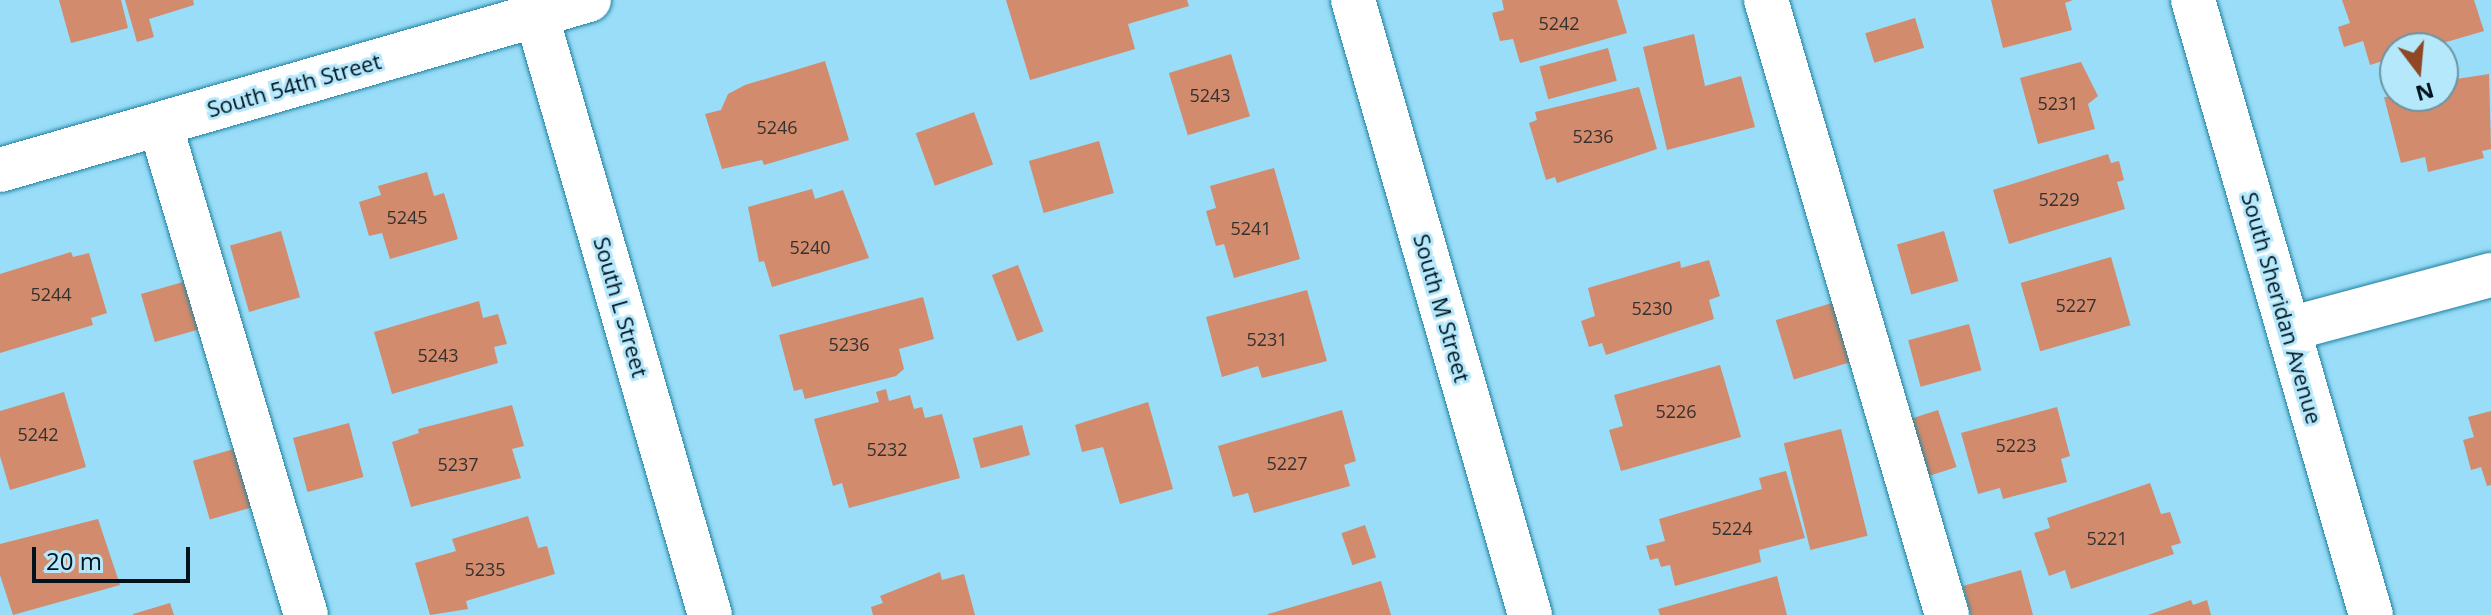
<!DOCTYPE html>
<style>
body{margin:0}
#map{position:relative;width:2491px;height:615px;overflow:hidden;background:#99ddf8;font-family:"Open Sans",sans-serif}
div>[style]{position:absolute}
.building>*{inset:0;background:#d28b6c;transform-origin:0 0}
.roads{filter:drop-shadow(0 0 2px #1e80a0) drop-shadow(0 0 2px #1e80a0)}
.minor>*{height:44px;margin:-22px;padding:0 22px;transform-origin:22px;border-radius:22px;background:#fff}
span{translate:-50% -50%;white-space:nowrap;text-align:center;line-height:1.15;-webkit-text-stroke:6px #b6e8fc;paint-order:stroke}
.number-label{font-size:18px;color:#343131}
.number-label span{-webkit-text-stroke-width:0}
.street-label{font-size:22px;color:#00131d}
.north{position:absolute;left:2379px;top:32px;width:80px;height:80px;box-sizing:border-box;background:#b6e8fc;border:2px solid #6d93a3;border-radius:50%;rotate:164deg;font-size:22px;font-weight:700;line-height:32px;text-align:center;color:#00131d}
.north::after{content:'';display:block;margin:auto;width:28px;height:36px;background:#8f4725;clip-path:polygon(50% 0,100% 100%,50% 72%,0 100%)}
.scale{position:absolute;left:32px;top:547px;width:158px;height:36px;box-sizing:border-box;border:4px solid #00131d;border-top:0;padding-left:10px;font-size:24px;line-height:28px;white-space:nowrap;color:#00131d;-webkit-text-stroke:6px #b6e8fc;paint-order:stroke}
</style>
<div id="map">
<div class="building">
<div style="clip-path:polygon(59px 0,121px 0,128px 28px,71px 43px)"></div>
<div style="clip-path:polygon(125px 0,193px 0,194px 5px,149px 19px,154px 37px,137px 42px)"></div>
<div style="clip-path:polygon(1006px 0,1187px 0,1189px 6px,1128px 24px,1135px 49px,1030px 80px)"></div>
<div style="clip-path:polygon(1502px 0,1617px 0,1627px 33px,1520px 63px,1513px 39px,1500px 41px,1492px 13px,1504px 10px)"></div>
<div style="clip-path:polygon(1991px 0,2073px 0,2065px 3px,2072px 30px,2003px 48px)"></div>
<div style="clip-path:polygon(2342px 0,2474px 0,2484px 31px,2426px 48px,2395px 48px,2395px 57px,2370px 65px,2363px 41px,2344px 47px,2338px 27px,2350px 23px)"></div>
<div style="left:1915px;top:18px;width:31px;height:52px;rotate:73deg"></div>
<div style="clip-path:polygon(1694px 34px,1705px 86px,1741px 76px,1755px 127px,1667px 150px,1643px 47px)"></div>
<div style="left:1608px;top:48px;width:34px;height:71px;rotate:75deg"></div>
<div style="left:1231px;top:54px;width:65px;height:65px;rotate:73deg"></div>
<div style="clip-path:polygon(825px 61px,849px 140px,764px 165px,762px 160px,722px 169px,705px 114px,721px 110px,728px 94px,745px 85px)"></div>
<div style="clip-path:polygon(2081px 62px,2098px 96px,2088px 104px,2095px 129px,2038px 144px,2020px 78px)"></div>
<div style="clip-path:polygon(2489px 74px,2491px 149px,2482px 151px,2484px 158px,2428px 172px,2425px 157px,2401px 163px,2384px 97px,2443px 96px,2443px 81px)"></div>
<div style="clip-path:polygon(1639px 87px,1657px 149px,1557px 183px,1555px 177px,1546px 180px,1529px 123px,1537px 120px,1535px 112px)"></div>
<div style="left:974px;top:112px;width:56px;height:62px;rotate:70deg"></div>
<div style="left:1099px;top:141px;width:54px;height:73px;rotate:74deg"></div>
<div style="clip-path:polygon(2108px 154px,2111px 163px,2119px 161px,2124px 180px,2117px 182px,2125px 209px,2009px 244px,1993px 190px)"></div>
<div style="clip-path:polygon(1274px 168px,1300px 259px,1234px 278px,1224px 244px,1216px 246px,1206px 211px,1216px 208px,1210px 186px)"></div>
<div style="clip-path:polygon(427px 172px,434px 196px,444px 193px,458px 239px,390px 259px,382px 233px,369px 236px,359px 202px,381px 195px,378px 186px)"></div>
<div style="clip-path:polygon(812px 189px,815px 199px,843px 190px,869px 258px,772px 287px,764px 261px,759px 262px,748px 207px)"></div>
<div style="left:281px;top:231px;width:69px;height:53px;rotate:74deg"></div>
<div style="left:1944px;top:231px;width:52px;height:49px;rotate:74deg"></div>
<div style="clip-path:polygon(71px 252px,73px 257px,89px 253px,107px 313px,91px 318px,93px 325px,0 353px,0 274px)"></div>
<div style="left:2111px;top:257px;width:71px;height:94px;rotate:74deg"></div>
<div style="clip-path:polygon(1709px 260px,1720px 296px,1709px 300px,1714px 319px,1606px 355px,1602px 343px,1589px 347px,1581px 321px,1595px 316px,1588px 288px,1680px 261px,1681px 268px)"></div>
<div style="left:1018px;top:265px;width:71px;height:28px;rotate:69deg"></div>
<div style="left:190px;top:280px;width:50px;height:51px;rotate:74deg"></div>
<div style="clip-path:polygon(1307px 290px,1327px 361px,1262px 378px,1258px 366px,1222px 377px,1206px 317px)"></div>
<div style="clip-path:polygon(923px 297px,934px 339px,899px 349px,904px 369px,896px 376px,805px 399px,802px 389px,794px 391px,779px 335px)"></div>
<div style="clip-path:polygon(479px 301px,483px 318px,498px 314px,507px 344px,494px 347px,498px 363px,392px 394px,374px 332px)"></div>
<div style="left:1835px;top:302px;width:62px;height:62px;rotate:73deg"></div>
<div style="left:1969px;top:324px;width:48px;height:63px;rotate:75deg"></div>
<div style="clip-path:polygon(1720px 365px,1741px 437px,1621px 471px,1609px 430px,1623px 426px,1614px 395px)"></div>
<div style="clip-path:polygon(886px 389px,889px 401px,910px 395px,914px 409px,922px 407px,925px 418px,942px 414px,960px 478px,849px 508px,842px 483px,833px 486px,814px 419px,879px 402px,876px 392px)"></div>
<div style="clip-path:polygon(64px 392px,86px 467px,10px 490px,0 456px,0 411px)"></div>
<div style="clip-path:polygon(1148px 402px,1173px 489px,1120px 504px,1103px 447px,1082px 452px,1075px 425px)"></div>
<div style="clip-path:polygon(512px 405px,524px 446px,512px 449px,521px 478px,411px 507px,392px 442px,419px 433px,418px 429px)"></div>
<div style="clip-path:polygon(2057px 407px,2070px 456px,2061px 459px,2067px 482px,2003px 499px,2000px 488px,1978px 494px,1961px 433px)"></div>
<div style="clip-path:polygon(1342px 410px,1356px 461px,1344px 465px,1350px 486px,1254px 513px,1248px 493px,1233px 497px,1218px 446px)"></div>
<div style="left:1938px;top:410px;width:60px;height:38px;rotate:72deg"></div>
<div style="clip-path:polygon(2491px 411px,2491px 485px,2487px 486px,2481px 467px,2471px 470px,2463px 440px,2474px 437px,2468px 417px)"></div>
<div style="left:349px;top:423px;width:56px;height:58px;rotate:75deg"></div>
<div style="left:1022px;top:425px;width:31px;height:51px;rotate:75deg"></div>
<div style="left:1841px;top:429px;width:110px;height:59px;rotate:76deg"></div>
<div style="left:241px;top:447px;width:61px;height:50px;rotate:74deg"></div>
<div style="clip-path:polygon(1786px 471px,1805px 538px,1759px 550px,1761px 562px,1675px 586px,1670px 565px,1661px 567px,1658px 558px,1650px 560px,1646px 546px,1665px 541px,1659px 519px,1762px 489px,1759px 478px)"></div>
<div style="clip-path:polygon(2150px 483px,2161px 514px,2170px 512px,2181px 543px,2171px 546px,2174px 554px,2071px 589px,2065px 570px,2049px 576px,2034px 533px,2050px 528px,2047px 518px)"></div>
<div style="clip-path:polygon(528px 516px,538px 548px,547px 546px,555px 574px,466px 601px,468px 609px,430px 615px,415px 563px,456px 551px,452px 539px)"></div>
<div style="clip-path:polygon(98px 519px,120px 585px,13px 615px,0 575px,0 544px)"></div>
<div style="left:1365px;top:525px;width:34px;height:25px;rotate:71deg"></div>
<div style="clip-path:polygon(2021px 570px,2033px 615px,1971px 615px,1963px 586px)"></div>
<div style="clip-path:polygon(940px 572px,942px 580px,964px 574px,975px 615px,873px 615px,871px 607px,883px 603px,880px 596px)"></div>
<div style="clip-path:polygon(1777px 576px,1787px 615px,1660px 615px,1658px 609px)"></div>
<div style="clip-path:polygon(1381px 581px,1391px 615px,1268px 615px,1268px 614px)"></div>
<div style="clip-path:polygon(2191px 600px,2193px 605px,2207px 600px,2211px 615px,2148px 615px)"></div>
<div style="clip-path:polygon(170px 603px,174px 615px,133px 615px,133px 614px)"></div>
</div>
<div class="roads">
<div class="minor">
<div style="left:532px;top:0;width:640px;rotate:73.86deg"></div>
<div style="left:1353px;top:0;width:640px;rotate:73.94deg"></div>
<div style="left:1766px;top:0;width:641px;rotate:73.6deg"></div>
<div style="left:2193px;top:0;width:640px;rotate:73.86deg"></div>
<div style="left:160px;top:124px;width:512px;rotate:73.44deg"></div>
<div style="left:0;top:170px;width:613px;rotate:-16.1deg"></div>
<div style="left:2289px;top:329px;width:209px;rotate:-15deg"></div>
</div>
</div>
<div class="number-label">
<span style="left:1559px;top:23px">5242</span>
<span style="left:1210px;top:95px">5243</span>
<span style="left:2058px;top:103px">5231</span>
<span style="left:777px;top:127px">5246</span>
<span style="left:1593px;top:136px">5236</span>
<span style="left:2059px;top:199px">5229</span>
<span style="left:407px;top:217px">5245</span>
<span style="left:1251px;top:228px">5241</span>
<span style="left:810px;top:247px">5240</span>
<span style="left:51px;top:294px">5244</span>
<span style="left:2076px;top:305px">5227</span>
<span style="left:1652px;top:308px">5230</span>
<span style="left:1267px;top:339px">5231</span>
<span style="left:849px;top:344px">5236</span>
<span style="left:438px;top:355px">5243</span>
<span style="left:1676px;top:411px">5226</span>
<span style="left:38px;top:434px">5242</span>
<span style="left:2016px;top:445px">5223</span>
<span style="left:887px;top:449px">5232</span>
<span style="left:1287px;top:463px">5227</span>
<span style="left:458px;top:464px">5237</span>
<span style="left:1732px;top:528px">5224</span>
<span style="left:2107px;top:538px">5221</span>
<span style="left:485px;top:569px">5235</span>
</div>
<div class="street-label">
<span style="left:294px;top:85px;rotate:-16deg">South 54th Street</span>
<span style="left:621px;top:307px;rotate:74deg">South L Street</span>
<span style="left:1442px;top:308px;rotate:74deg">South M Street</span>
<span style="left:2282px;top:308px;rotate:74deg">South Sheridan Avenue</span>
</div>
<div class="north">N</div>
<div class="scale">20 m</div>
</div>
